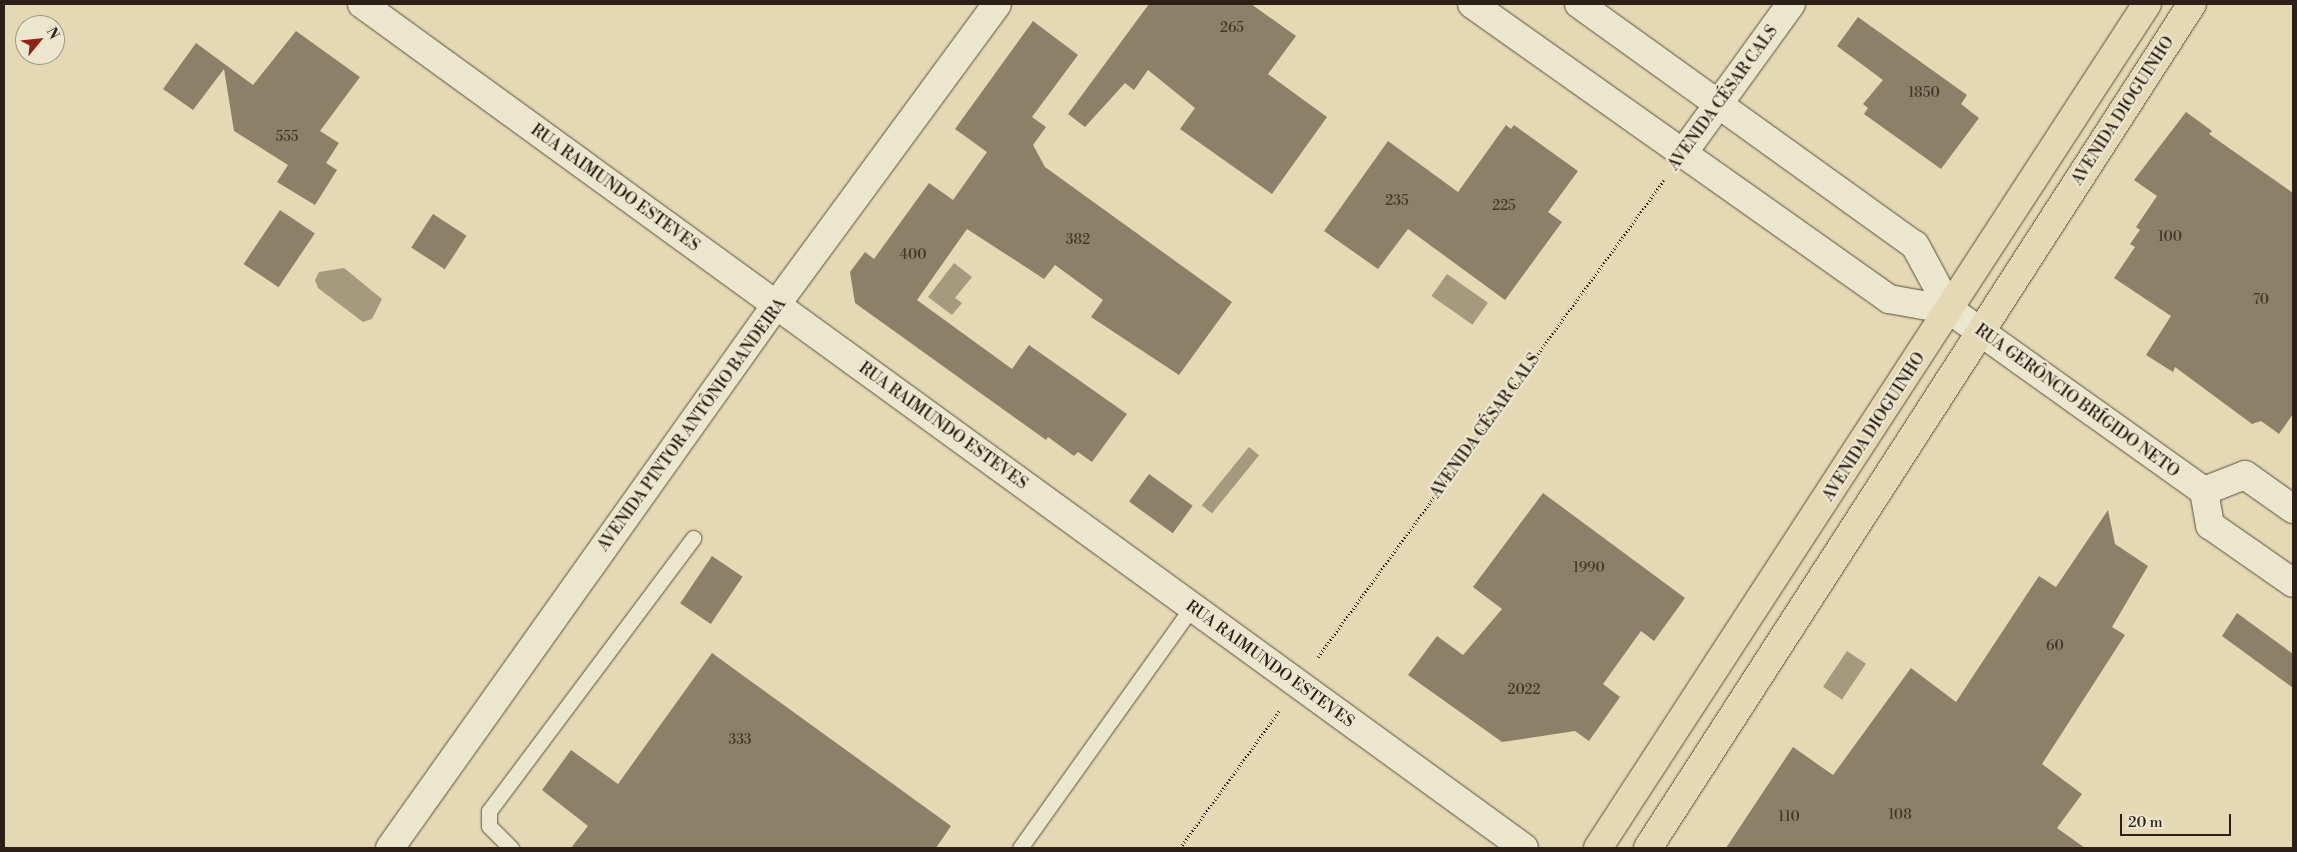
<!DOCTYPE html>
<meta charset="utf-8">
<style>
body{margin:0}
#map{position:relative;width:2297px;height:852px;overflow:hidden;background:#e4d9b4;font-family:"Libre Bodoni",serif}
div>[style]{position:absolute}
.water>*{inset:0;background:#a59a7e;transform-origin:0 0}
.building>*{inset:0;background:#8c8068;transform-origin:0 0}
.path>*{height:3px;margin-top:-1.5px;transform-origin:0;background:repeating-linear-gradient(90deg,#2c1f15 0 1px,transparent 0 3.5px)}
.roads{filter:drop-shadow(0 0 1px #5a4e3d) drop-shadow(0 0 1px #5a4e3d)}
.service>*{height:15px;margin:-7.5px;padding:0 7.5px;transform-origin:7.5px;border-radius:7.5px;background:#ede6ce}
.minor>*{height:28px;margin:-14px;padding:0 14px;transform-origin:14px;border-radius:14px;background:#ede6ce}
.primary>*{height:28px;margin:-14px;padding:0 14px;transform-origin:14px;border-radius:14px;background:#e4d9b4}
span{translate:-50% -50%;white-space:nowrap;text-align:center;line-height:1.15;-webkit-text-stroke:4.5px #ede6ce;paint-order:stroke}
.number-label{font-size:14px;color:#44372a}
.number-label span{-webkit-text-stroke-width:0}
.street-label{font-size:16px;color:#2c1f15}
.frame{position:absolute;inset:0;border:5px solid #2c1f15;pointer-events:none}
.north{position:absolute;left:15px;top:15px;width:50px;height:50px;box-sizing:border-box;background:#ede6ce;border:1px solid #a09684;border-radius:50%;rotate:62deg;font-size:14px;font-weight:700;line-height:20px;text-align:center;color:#2c1f15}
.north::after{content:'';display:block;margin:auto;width:18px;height:22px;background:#8f2418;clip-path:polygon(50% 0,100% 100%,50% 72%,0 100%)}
.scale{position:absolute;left:2120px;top:814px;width:111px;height:22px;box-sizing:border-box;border:2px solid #2c1f15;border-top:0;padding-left:6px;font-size:15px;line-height:18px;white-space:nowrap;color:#2c1f15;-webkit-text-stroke:4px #ede6ce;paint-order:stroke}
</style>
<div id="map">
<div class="water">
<div style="clip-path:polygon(954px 263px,972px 277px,955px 298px,962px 303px,952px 315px,928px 297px)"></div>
<div style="clip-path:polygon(344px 268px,382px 299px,372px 319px,363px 322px,318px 288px,315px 280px,319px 272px)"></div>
<div style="left:1447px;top:274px;width:50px;height:27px;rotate:35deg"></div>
<div style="left:1249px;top:447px;width:13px;height:75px;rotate:39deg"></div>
<div style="left:1847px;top:651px;width:23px;height:43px;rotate:34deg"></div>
</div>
<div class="building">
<div style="clip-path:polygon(1149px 4px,1251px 4px,1296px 36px,1268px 74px,1327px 117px,1272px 194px,1180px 129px,1195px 108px,1148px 70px,1134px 90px,1125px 83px,1085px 127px,1068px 114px)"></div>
<div style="clip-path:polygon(1858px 17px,1967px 95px,1961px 104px,1979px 118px,1941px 169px,1864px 114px,1868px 108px,1863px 104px,1883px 80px,1837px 46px)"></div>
<div style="clip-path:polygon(1033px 21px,1078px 55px,1032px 117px,1046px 127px,1033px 145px,1045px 167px,1232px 302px,1179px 375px,1091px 317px,1103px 300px,1055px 265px,1044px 279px,967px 229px,917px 300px,1012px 369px,1029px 345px,1127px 414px,1092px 462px,1078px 452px,1074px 456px,1048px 437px,1046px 440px,855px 303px,850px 272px,865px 252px,874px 259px,929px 183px,953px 200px,987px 152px,955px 129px)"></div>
<div style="clip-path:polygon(296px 31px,360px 77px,320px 131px,339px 143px,326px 163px,337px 170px,315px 205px,277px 182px,288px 165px,234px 131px,224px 69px,193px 110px,163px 89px,196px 43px,253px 85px)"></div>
<div style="clip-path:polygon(2186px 112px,2212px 131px,2209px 134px,2293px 193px,2293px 414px,2279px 434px,2261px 421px,2252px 424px,2175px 367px,2173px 372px,2146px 355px,2171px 316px,2114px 278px,2135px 247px,2130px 244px,2140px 230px,2136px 227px,2157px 196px,2134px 180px)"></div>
<div style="clip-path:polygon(1506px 125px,1511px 129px,1514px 125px,1578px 171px,1548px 212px,1562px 222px,1505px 300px,1408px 229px,1378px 269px,1324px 231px,1388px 141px,1458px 192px)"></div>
<div style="left:280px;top:210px;width:42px;height:65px;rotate:34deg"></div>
<div style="left:433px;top:214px;width:40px;height:40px;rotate:33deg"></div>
<div style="left:1149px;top:474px;width:54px;height:34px;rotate:36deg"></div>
<div style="clip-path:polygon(1543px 493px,1685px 598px,1654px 641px,1641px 631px,1603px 684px,1620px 697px,1589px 741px,1575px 731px,1502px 742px,1408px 675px,1437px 636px,1463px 655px,1502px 609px,1473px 587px)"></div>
<div style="clip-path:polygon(2108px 510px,2115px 544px,2148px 566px,2112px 627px,2125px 635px,2042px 764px,2082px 794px,2057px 828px,2085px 848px,1726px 848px,1793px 747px,1833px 775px,1911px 668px,1956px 702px,2039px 576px,2056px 587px)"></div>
<div style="left:712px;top:556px;width:37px;height:57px;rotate:34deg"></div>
<div style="clip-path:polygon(2237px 613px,2293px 654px,2293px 688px,2222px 636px)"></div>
<div style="clip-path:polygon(712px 653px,951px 826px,936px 848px,571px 848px,588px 826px,542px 790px,571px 750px,618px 784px)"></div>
</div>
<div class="path">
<div style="left:1318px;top:657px;width:589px;rotate:-54.04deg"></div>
<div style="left:1180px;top:848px;width:170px;rotate:-54.1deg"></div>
</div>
<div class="roads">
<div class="service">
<div style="left:511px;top:848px;width:31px;rotate:-135deg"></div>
<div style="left:489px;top:826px;width:15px;rotate:-90deg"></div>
<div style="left:489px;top:811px;width:341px;rotate:-53.2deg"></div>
<div style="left:1020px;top:848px;width:296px;rotate:-54.5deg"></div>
</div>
<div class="minor">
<div style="left:362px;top:4px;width:1436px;rotate:35.99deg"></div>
<div style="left:1472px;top:4px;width:511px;rotate:35.28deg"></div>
<div style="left:1889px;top:299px;width:62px;rotate:10.2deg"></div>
<div style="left:1579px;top:4px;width:413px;rotate:35.7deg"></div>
<div style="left:1915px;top:245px;width:74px;rotate:61.7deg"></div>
<div style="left:1950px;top:310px;width:312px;rotate:35.5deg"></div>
<div style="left:2204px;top:491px;width:35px;rotate:80deg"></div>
<div style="left:2210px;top:525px;width:101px;rotate:34.9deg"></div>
<div style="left:1683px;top:153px;width:184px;rotate:-54.1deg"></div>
<div style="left:2204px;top:491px;width:44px;rotate:-21.3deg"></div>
<div style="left:2245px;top:475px;width:59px;rotate:35.3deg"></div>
<div style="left:390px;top:848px;width:666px;rotate:-54.59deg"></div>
<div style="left:776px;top:305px;width:373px;rotate:-53.7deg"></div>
</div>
<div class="primary">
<div style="left:1598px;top:848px;width:1007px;rotate:-56.96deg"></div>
<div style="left:1648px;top:848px;width:1004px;rotate:-57.2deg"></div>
</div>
</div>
<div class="number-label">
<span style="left:1232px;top:28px">265</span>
<span style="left:1924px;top:93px">1850</span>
<span style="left:287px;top:137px">555</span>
<span style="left:1397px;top:201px">235</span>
<span style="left:1504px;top:206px">225</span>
<span style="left:2170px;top:237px">100</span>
<span style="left:1078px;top:240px">382</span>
<span style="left:913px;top:255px">400</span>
<span style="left:2261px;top:300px">70</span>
<span style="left:1589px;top:568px">1990</span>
<span style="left:2055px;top:646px">60</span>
<span style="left:1524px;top:690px">2022</span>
<span style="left:740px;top:740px">333</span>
<span style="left:1900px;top:815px">108</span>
<span style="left:1789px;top:817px">110</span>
</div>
<div class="street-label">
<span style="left:1723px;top:98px;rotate:-54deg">AVENIDA CÉSAR CALS</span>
<span style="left:2123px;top:111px;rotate:-57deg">AVENIDA DIOGUINHO</span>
<span style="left:615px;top:188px;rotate:36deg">RUA RAIMUNDO ESTEVES</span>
<span style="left:2077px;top:401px;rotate:36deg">RUA GERÔNCIO BRÍGIDO NETO</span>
<span style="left:692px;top:425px;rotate:-54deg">AVENIDA PINTOR ANTÔNIO BANDEIRA</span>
<span style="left:943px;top:426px;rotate:36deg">RUA RAIMUNDO ESTEVES</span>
<span style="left:1485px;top:426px;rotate:-54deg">AVENIDA CÉSAR CALS</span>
<span style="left:1874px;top:427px;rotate:-57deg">AVENIDA DIOGUINHO</span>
<span style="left:1270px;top:664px;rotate:36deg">RUA RAIMUNDO ESTEVES</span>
</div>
<div class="frame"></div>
<div class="north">N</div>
<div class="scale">20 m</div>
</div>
